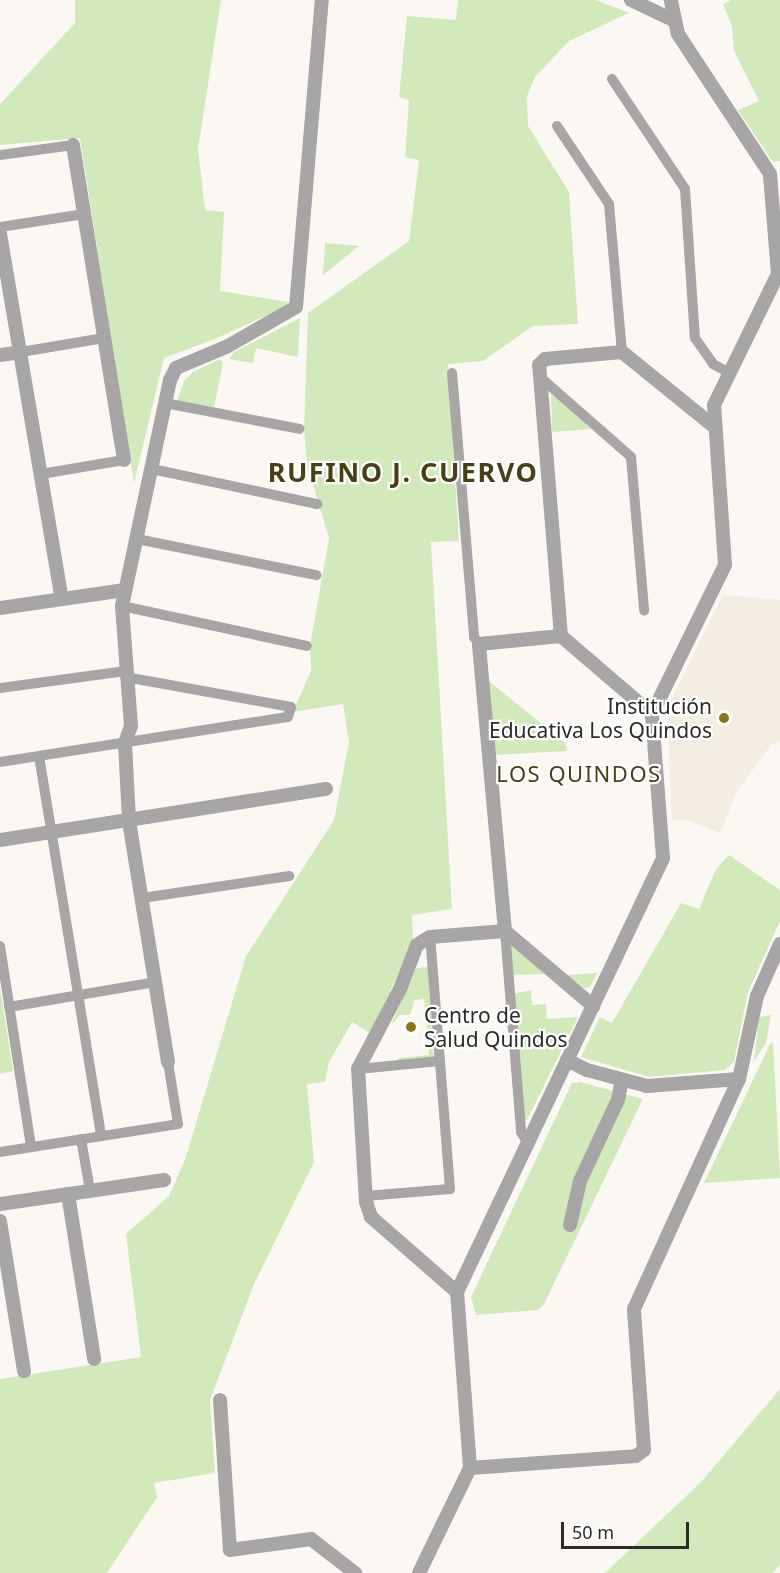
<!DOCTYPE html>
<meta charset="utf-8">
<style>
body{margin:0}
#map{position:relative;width:780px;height:1573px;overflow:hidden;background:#fbf8f4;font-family:"Noto Sans",sans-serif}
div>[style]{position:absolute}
.built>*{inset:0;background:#f3ece1}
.green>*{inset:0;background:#d2e9bc}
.pedestrian>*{height:10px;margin:-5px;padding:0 5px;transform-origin:5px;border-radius:5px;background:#a7a5a5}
.minor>*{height:14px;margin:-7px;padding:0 7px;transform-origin:7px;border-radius:7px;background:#a7a5a5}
.dots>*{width:16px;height:16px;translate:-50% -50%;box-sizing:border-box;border:3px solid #fff;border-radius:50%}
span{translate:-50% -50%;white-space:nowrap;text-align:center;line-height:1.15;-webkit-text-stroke:4.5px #fff;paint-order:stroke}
.poi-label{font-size:21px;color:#2c2b2a}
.right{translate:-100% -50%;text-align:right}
.left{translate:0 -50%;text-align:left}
.neighbourhood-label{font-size:22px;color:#493f16;letter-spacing:1.5px}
.district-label{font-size:27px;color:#493f16;font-weight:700;letter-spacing:1.5px}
.scale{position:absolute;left:561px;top:1522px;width:128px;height:27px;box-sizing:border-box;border:3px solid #2c2b2a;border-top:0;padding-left:8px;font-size:18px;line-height:21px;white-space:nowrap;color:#2c2b2a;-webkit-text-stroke:4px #fff;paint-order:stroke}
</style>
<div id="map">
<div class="built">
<div style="clip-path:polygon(723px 595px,780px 600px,780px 741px,771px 745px,736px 793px,720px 833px,686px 820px,672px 820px,667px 708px)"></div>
</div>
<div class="green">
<div style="clip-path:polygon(75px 0,221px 0,198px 149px,205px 210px,224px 212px,220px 291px,288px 302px,283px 308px,215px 339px,164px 358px,134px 483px,80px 138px,0 145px,0 104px,75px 23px)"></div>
<div style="clip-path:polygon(458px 0,596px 0,629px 13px,569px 41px,535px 77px,527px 96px,528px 126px,569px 192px,578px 324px,533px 326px,483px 361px,448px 364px,459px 541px,431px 542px,452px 909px,412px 915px,413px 941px,371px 1034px,352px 1022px,329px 1062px,325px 1082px,307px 1084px,314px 1162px,254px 1284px,210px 1400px,215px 1473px,154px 1483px,157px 1497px,107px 1573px,0 1573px,0 1379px,141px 1357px,126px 1234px,169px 1196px,185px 1160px,246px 956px,334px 820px,349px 742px,343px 704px,293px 712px,311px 671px,310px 646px,329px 538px,307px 464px,304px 429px,308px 313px,409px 241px,419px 160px,405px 157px,409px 100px,399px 97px,407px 16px,456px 20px)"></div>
<div style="clip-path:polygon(731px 0,780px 0,780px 161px,773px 162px,738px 110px,759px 101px,734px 51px,732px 26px,723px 4px)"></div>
<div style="clip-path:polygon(325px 243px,359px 246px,323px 275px)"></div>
<div style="clip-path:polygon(300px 318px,298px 357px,256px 348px,253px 363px,229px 359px,234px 352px)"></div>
<div style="clip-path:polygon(220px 359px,223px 363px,214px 407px,177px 401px,184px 381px,193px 372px)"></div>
<div style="clip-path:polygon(551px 392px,591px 429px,552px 432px)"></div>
<div style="clip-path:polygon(489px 681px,566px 744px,567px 751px,495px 755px)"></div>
<div style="clip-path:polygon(729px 855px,780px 890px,780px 921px,748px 992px,734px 1062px,725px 1070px,649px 1077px,581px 1057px,600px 1017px,612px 1023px,681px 903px,699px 909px,716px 869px)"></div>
<div style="clip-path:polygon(509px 946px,512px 946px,546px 974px,511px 975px)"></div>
<div style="clip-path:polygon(428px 967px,434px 1059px,398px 1062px,398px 1058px,429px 1055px,424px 999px,415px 1000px,410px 1015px,400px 1015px,391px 1025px,416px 968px)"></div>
<div style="clip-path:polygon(597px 973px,590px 987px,584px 988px,566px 975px)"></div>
<div style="clip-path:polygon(0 987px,13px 1071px,0 1074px)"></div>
<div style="clip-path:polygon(531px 990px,532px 1005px,546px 1004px,547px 1019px,578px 1017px,527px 1120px,522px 1119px,512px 994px)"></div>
<div style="clip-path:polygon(771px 1015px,766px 1043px,754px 1061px,759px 1017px)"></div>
<div style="clip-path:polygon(773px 1042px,780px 1178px,704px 1183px,770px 1044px)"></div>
<div style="clip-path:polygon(580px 1082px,643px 1099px,544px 1304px,538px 1310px,476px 1315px,471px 1297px,572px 1083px)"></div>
<div style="clip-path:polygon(780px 1389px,780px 1565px,773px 1573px,605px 1573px,701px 1482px)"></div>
</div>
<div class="pedestrian">
<div style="left:612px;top:79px;width:132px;rotate:56.4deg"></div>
<div style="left:685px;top:189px;width:149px;rotate:86.2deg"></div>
<div style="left:695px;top:338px;width:32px;rotate:55deg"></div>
<div style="left:713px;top:364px;width:18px;rotate:29deg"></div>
<div style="left:557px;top:126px;width:94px;rotate:56.3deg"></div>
<div style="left:609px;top:204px;width:149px;rotate:85deg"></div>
<div style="left:0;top:155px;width:74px;rotate:-7.8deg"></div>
<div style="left:0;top:227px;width:85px;rotate:-8.8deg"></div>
<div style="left:21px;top:352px;width:84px;rotate:-9.6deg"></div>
<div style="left:452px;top:373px;width:265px;rotate:85.2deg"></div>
<div style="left:474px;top:637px;width:9px;rotate:54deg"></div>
<div style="left:540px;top:377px;width:121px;rotate:41.3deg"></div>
<div style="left:631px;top:457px;width:154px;rotate:85.1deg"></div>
<div style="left:165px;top:403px;width:137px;rotate:10.9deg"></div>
<div style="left:152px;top:469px;width:169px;rotate:12deg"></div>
<div style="left:41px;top:474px;width:84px;rotate:-9.6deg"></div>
<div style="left:137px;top:539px;width:183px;rotate:11.4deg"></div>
<div style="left:122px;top:606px;width:189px;rotate:12.2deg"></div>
<div style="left:0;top:688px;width:127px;rotate:-7.7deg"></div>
<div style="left:39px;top:756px;width:385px;rotate:80.7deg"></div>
<div style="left:0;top:762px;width:291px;rotate:-8.9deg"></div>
<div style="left:288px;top:717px;width:10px;rotate:-73deg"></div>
<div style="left:291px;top:707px;width:168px;rotate:-169.7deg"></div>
<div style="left:142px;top:898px;width:149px;rotate:-8.5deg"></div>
<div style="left:505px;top:931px;width:202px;rotate:85.4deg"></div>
<div style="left:521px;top:1132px;width:12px;rotate:59deg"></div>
<div style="left:0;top:946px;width:203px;rotate:81.2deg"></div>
<div style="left:9px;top:1007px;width:148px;rotate:-9.7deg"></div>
<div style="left:358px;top:1069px;width:82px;rotate:-5.6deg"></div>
<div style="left:81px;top:1139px;width:52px;rotate:80deg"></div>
<div style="left:0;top:1152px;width:180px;rotate:-8.9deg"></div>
<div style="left:178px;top:1124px;width:63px;rotate:-99.2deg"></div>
<div style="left:366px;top:1196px;width:84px;rotate:-4.8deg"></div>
<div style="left:450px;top:1189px;width:253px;rotate:-94.5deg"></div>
</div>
<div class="minor">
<div style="left:631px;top:0;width:47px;rotate:25.5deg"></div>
<div style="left:73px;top:145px;width:319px;rotate:80.8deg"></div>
<div style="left:0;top:234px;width:370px;rotate:80.4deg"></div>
<div style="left:0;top:355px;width:21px;rotate:-8deg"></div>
<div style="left:0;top:608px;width:126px;rotate:-8.2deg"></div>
<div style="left:652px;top:714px;width:120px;rotate:-139.4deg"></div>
<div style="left:561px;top:636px;width:272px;rotate:-94.6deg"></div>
<div style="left:539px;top:365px;width:8px;rotate:-45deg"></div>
<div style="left:545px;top:359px;width:77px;rotate:-5.2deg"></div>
<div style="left:622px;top:352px;width:116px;rotate:39deg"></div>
<div style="left:0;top:840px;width:330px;rotate:-8.9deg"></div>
<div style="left:505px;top:931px;width:288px;rotate:-95.2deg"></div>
<div style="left:479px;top:644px;width:82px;rotate:-5.6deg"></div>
<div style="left:567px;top:1060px;width:22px;rotate:27deg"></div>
<div style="left:587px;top:1070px;width:62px;rotate:14.9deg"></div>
<div style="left:647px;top:1086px;width:92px;rotate:-4.4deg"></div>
<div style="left:168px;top:1062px;width:245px;rotate:-99.2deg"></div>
<div style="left:129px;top:820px;width:77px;rotate:-93deg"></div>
<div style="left:125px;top:743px;width:18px;rotate:-71deg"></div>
<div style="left:131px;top:726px;width:120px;rotate:-94.3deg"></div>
<div style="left:122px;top:606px;width:231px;rotate:-78deg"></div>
<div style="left:170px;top:380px;width:13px;rotate:-63deg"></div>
<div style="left:176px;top:368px;width:56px;rotate:-22.9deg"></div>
<div style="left:228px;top:346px;width:78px;rotate:-29.8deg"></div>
<div style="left:296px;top:307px;width:308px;rotate:-85.2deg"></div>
<div style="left:68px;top:1194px;width:167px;rotate:81deg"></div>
<div style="left:0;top:1204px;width:166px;rotate:-8.3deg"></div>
<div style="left:0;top:1221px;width:152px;rotate:80.9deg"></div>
<div style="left:570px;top:1225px;width:45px;rotate:-77.2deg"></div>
<div style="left:580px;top:1181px;width:89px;rotate:-64.9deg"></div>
<div style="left:618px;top:1100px;width:20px;rotate:-79deg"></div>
<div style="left:457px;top:1292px;width:114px;rotate:-138.9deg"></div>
<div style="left:371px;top:1217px;width:16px;rotate:-108deg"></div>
<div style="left:366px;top:1202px;width:133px;rotate:-93.4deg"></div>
<div style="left:358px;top:1069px;width:90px;rotate:-62.3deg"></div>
<div style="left:400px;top:989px;width:47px;rotate:-68.9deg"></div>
<div style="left:417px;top:945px;width:15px;rotate:-32deg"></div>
<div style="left:430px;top:937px;width:75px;rotate:-4.6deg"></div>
<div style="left:505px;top:931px;width:116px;rotate:40.4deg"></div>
<div style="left:220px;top:1400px;width:150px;rotate:86.2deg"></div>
<div style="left:230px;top:1550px;width:82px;rotate:-7.7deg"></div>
<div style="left:311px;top:1539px;width:56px;rotate:37.7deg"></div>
<div style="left:470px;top:1468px;width:166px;rotate:-4.1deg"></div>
<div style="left:636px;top:1456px;width:10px;rotate:-37deg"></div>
<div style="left:644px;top:1450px;width:141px;rotate:-94.1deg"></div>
<div style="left:634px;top:1309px;width:253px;rotate:-65.5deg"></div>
<div style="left:739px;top:1079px;width:85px;rotate:-77.8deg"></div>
<div style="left:757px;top:996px;width:57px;rotate:-66.1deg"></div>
<div style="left:419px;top:1573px;width:117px;rotate:-64.1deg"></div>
<div style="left:470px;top:1468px;width:176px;rotate:-94.2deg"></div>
<div style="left:457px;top:1292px;width:480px;rotate:-64.6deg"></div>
<div style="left:663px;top:858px;width:144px;rotate:-94.4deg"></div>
<div style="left:652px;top:714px;width:166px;rotate:-63.9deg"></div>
<div style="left:725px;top:565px;width:160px;rotate:-93.9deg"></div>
<div style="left:714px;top:405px;width:146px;rotate:-64deg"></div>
<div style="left:778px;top:274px;width:100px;rotate:-94.6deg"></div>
<div style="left:770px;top:174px;width:168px;rotate:-123.3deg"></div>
<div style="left:678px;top:34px;width:35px;rotate:-102deg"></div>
</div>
<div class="dots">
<div style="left:724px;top:718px;background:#8a7519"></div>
<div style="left:411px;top:1027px;background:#8a7519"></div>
</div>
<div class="poi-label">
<span class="right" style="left:712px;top:718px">Institución<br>Educativa Los Quindos</span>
<span class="left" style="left:424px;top:1027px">Centro de<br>Salud Quindos</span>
</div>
<div class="neighbourhood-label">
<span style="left:579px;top:774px">LOS QUINDOS</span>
</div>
<div class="district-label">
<span style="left:403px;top:472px">RUFINO J. CUERVO</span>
</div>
<div class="scale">50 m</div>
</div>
